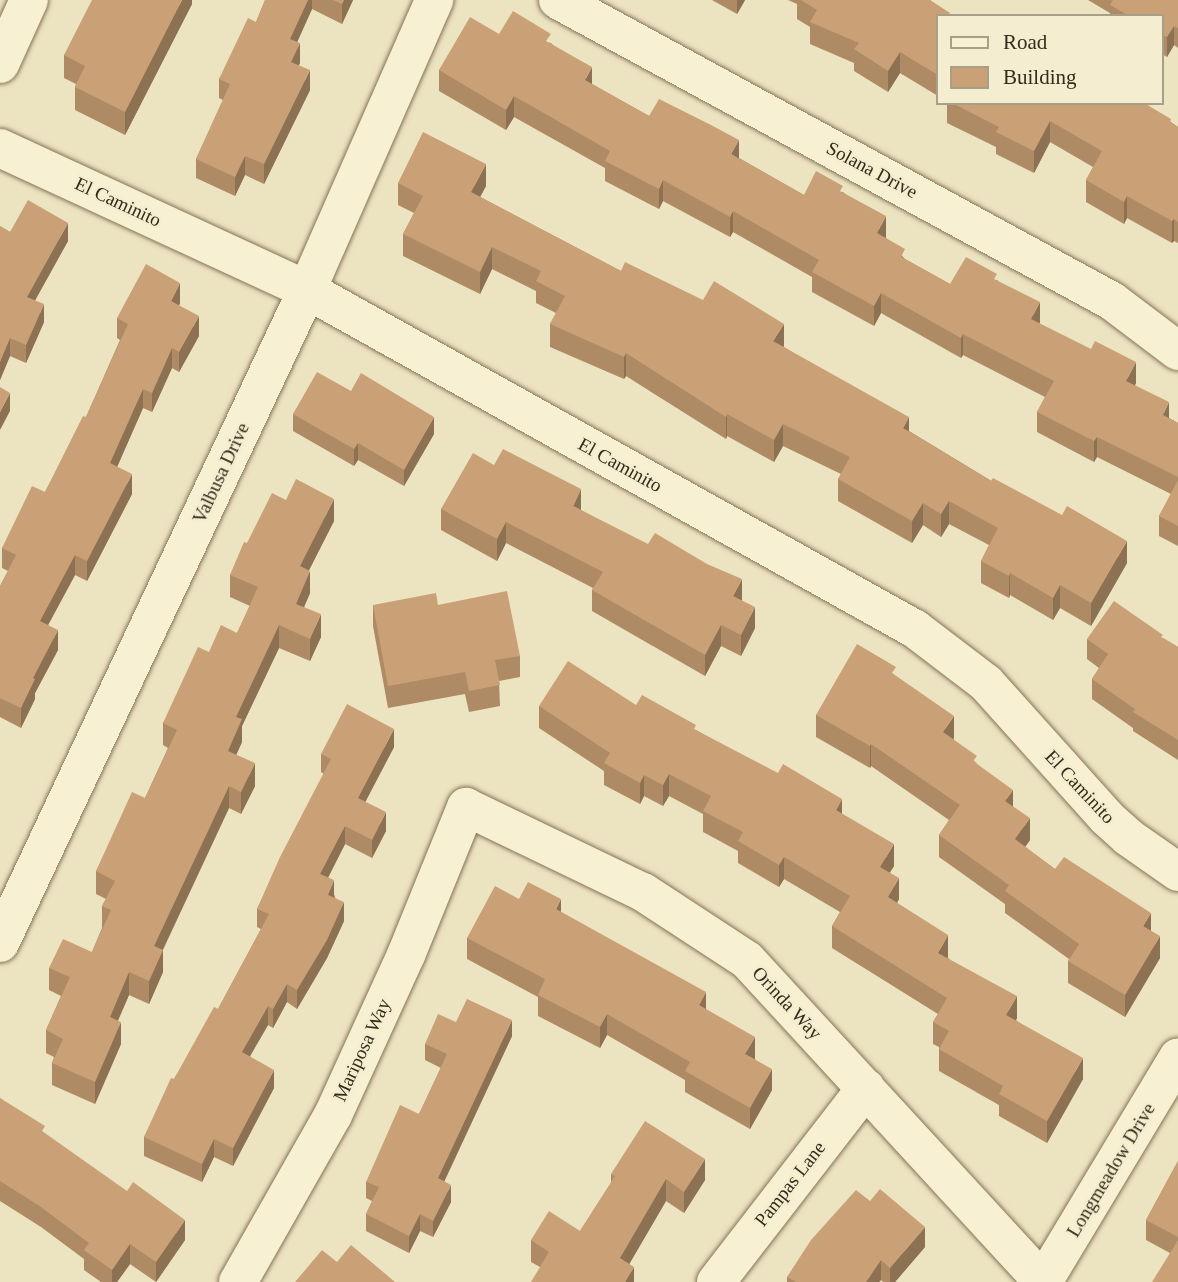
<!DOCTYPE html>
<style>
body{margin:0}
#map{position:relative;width:1178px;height:1282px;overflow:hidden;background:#ece3c0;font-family:"Times New Roman",serif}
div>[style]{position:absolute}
.roads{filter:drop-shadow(0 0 2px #857458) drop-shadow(0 0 2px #857458)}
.minor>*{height:38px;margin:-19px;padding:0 19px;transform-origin:19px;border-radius:19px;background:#f8f0d2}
.wall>*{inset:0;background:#ae8a65}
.shaded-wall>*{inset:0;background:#8d7153}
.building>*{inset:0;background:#caa176}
span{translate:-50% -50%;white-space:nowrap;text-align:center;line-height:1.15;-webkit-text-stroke:5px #f4edcf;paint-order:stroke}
.street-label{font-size:19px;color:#342a1c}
.legend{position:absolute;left:936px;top:14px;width:228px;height:91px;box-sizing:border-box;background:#f4edcf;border:2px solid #a79f87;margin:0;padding:9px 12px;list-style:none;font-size:21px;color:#342a1c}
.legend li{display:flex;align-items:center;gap:14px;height:35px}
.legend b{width:35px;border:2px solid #a79f87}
</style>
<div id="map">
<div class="roads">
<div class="minor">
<div style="left:558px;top:0;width:630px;rotate:28.52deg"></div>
<div style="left:1112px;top:301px;width:83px;rotate:37.1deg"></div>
<div style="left:0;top:64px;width:70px;rotate:-65.6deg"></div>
<div style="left:0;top:148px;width:338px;rotate:24.8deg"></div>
<div style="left:307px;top:290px;width:696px;rotate:29.14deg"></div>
<div style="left:915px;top:629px;width:89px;rotate:37.3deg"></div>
<div style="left:986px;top:683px;width:181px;rotate:48.1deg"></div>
<div style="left:1107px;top:818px;width:28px;rotate:42deg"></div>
<div style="left:1128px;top:837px;width:61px;rotate:35deg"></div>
<div style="left:0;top:943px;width:722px;rotate:-64.82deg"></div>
<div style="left:307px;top:290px;width:317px;rotate:-66.3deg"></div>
<div style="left:238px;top:1282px;width:192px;rotate:-60.4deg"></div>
<div style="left:333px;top:1115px;width:176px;rotate:-65.5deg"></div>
<div style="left:406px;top:955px;width:160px;rotate:-67.9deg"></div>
<div style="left:466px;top:807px;width:196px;rotate:25.7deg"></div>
<div style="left:643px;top:892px;width:124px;rotate:33.2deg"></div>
<div style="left:747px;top:960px;width:437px;rotate:47.4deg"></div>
<div style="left:716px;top:1282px;width:245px;rotate:-52.3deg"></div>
<div style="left:1043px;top:1282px;width:262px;rotate:-59deg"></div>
</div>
</div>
<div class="wall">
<div style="clip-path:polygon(192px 0,192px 4px,125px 135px,75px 110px,75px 87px,76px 84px,64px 78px,64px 55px)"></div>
<div style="clip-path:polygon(265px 0,353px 0,342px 24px,312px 9px,297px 42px,300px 63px,298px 65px,310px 90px,264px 184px,245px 175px,235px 196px,196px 178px,196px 159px,223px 100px,219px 98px,219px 79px,256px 22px)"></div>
<div style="clip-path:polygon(712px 0,745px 0,737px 14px)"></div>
<div style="clip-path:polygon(788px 0,930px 0,950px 16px,938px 16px,938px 96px,900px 73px,888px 92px,854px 71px,854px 63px,810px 44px,810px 27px,797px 19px,797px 4px)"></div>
<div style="clip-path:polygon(1088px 0,1178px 0,1178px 48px,1174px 45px,1167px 57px,1162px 54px,1162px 16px,1110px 16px,1110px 13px)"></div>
<div style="clip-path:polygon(499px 34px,551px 43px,592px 84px,649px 116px,739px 158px,804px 195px,843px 192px,886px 236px,886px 238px,905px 259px,950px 284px,997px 280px,1040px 322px,1039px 323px,1136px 383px,1135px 385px,1169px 418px,1178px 423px,1178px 546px,1159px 536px,1159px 516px,1171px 494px,1097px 457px,1094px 462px,1037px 432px,1037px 412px,1045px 397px,963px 355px,961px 358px,881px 313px,874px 326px,812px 292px,812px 277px,733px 232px,730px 237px,663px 201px,659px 209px,605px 181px,605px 168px,514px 117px,506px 130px,439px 91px,439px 70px)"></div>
<div style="clip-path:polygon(947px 103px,1144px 103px,1178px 127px,1178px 243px,1174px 241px,1172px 243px,1127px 218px,1124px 224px,1086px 202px,1086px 180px,1093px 167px,1050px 142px,1034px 173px,996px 154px,996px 147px,947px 123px)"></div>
<div style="clip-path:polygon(398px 183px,486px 186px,480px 197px,621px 271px,784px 347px,909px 431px,1127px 563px,1091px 626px,1060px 608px,1053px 620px,1010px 595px,1009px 598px,981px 583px,981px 561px,989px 545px,949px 524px,941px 537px,923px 525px,912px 543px,838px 501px,838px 479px,841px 474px,783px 446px,774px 462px,727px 436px,726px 439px,626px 376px,624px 379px,550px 347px,550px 324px,556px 313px,536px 303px,536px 291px,492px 269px,480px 294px,403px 256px,403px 234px,414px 213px,398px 205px)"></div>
<div style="clip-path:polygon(0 226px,10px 232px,68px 241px,35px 300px,44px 322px,26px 363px,10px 356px,0 380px)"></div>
<div style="clip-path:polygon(180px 303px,179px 306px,199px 336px,179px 372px,172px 368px,152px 412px,143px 408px,117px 467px,132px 494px,87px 581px,75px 575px,48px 625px,58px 650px,35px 693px,35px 699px,21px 728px,0 717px,0 586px,8px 571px,2px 568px,2px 548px,45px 492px,86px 417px,120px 340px,117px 338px,117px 318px)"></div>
<div style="clip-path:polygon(351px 391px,434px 434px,404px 486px,358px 460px,354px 466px,293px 431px,293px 414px)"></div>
<div style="clip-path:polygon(494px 465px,581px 510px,741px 600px,755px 628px,741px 656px,721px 646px,705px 676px,592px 611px,592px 590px,593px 588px,506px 543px,497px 561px,441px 530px,441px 509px)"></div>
<div style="clip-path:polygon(286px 500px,334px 521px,309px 570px,310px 593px,304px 607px,321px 637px,310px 661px,279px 648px,242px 726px,242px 742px,236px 755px,255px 786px,241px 814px,229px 808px,163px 950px,163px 972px,149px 1004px,129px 995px,118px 1020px,121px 1044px,95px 1104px,52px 1085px,52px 1063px,54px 1057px,46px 1053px,46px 1030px,61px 996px,49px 990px,49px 968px,92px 952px,102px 928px,102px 906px,106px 899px,96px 894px,96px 871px,145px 798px,168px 748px,163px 745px,163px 723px,237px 633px,250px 606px,230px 597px,230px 575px,247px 543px)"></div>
<div style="clip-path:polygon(373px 605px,438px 605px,520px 656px,520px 677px,499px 681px,500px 706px,469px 712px,465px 694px,388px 708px,373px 626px)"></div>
<div style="clip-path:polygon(1163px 638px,1178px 647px,1178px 760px,1133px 731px,1133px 728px,1092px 699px,1092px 679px,1099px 668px,1087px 659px,1087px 639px)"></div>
<div style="clip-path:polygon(896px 676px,954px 738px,953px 739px,977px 764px,1013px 806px,1030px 840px,1025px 847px,1055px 869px,1151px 931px,1160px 958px,1125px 1017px,1068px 983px,1068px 961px,1069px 959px,1005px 913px,1005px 904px,939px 857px,939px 835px,949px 820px,871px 766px,870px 768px,816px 737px,816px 715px)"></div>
<div style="clip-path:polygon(539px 706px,696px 730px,842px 814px,894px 866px,890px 872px,899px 899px,897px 903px,948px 957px,948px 958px,1017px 1018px,1016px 1020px,1083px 1079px,1047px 1143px,999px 1116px,999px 1105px,939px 1071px,939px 1047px,933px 1044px,933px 1022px,938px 1014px,832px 948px,832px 926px,840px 912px,784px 879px,779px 887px,738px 863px,738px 851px,703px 832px,703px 814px,669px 796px,663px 806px,644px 796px,640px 804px,604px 785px,604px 771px,539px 728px)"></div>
<div style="clip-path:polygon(394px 747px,365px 802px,386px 831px,372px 858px,345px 844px,328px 878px,344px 921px,327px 958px,297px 1009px,287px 1002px,273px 1028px,268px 1025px,250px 1056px,274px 1088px,233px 1166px,214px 1157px,202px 1182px,144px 1156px,144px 1137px,174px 1079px,218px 1009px,261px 929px,257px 927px,257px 909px,324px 774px,321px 772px,321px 754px)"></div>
<div style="clip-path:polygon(519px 899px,561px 912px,706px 1009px,755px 1059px,772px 1090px,750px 1129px,685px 1092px,685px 1080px,607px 1035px,600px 1048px,538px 1016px,538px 997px,467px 959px,467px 938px)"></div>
<div style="clip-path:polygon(456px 1022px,512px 1036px,444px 1181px,451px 1202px,433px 1237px,420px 1231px,409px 1253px,366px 1231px,366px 1214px,372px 1201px,366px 1198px,366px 1182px,419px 1114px,441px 1068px,425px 1060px,425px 1044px)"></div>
<div style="clip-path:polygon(0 1098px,45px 1134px,185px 1240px,156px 1282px,130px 1264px,117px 1282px,101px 1282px,84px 1270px,84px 1259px,41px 1227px,0 1201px)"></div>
<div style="clip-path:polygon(1178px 1161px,1178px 1282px,1170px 1253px,1146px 1240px,1146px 1220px)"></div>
<div style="clip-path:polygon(611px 1174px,705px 1180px,684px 1213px,666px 1201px,629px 1264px,634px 1282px,540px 1267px,531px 1262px,531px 1240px,580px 1231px,611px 1183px)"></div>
<div style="clip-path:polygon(925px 1247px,895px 1282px,883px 1282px,881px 1280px,879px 1282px,787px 1282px,787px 1277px)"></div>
</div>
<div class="shaded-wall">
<div style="clip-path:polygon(182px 0,192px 0,192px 4px,125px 135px,125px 112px)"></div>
<div style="clip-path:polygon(308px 0,312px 0,312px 9px,290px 58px,290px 39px)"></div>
<div style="clip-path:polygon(344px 0,353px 0,342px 24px,342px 4px)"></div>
<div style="clip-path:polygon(737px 0,745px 0,737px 14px)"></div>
<div style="clip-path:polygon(1174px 26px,1174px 45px,1167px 57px,1167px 37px)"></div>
<div style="clip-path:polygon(300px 43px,300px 63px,291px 81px,291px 62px)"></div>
<div style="clip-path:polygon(900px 52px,900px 73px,888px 92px,888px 71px)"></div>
<div style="clip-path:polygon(592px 67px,592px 87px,585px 80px)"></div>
<div style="clip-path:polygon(310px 70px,310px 90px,264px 184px,264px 164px)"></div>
<div style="clip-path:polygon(514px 96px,514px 117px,506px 130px,506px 110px)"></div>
<div style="clip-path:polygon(1050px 121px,1050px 142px,1034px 173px,1034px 151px)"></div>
<div style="clip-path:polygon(739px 140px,739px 160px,731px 154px)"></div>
<div style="clip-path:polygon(245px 156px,245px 175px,235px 196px,235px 177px)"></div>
<div style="clip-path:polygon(486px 164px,486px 186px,471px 214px,471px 192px)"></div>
<div style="clip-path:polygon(663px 180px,663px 201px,659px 209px,659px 189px)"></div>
<div style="clip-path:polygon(1127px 196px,1127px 218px,1124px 224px,1124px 202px)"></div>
<div style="clip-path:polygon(733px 211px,733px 232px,730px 237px,730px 217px)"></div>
<div style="clip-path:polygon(886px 216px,886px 236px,877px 253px,877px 233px)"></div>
<div style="clip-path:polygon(1174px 219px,1174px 241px,1172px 243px,1172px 221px)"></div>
<div style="clip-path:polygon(68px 223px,68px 241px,27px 315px,27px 297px)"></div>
<div style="clip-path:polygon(492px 247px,492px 269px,480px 294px,480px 272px)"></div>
<div style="clip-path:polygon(180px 283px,180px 303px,171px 321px,171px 301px)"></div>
<div style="clip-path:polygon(881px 293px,881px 313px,874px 326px,874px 306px)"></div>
<div style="clip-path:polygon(1040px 302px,1040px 322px,1031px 340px,1031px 319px)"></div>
<div style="clip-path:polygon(44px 304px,44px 322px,26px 363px,26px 345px)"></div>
<div style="clip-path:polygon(199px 316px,199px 336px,179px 372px,179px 352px)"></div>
<div style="clip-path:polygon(784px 324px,784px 346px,773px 363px,773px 341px)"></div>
<div style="clip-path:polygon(963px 334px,963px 355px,961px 358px,961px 338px)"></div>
<div style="clip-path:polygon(10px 338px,10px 356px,0 380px,0 362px)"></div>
<div style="clip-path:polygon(172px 348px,172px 368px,152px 412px,152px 393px)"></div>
<div style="clip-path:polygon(626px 353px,626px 376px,624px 379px,624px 357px)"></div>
<div style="clip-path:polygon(1136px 362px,1136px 383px,1126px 401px,1126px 381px)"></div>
<div style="clip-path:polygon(143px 389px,143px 408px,110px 483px,110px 463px)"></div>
<div style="clip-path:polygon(10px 393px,10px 411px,0 430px,0 412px)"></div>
<div style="clip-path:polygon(1169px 402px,1169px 422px,1163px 415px)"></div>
<div style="clip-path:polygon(727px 414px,727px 436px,726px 439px,726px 417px)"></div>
<div style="clip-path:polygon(434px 417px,434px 434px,404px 486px,404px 470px)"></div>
<div style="clip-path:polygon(909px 417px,909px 439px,903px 428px)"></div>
<div style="clip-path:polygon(783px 424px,783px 446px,774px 462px,774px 440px)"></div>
<div style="clip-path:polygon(1097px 437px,1097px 457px,1094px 462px,1094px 441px)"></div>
<div style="clip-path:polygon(358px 443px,358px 460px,354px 466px,354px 449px)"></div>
<div style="clip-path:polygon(132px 474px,132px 494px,87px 581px,87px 561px)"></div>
<div style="clip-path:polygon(581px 489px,581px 510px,573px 506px)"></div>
<div style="clip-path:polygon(334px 499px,334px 521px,300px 588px,300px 566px)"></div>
<div style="clip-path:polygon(949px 501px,949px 524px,941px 537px,941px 514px)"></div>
<div style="clip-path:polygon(923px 503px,923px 525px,912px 543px,912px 521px)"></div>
<div style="clip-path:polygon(506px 522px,506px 543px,497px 561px,497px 539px)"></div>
<div style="clip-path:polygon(1127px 541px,1127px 563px,1091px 626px,1091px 603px)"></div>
<div style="clip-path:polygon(75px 555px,75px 575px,40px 640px,40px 621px)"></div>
<div style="clip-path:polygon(310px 571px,310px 593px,296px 626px,296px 604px)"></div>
<div style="clip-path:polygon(1010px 573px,1010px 595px,1009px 598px,1009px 576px)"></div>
<div style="clip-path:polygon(742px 579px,742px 600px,733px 617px,733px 596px)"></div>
<div style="clip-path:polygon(1060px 585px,1060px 608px,1053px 620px,1053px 598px)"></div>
<div style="clip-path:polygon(755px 607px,755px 628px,741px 656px,741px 635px)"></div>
<div style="clip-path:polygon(321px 614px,321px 637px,310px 661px,310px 639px)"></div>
<div style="clip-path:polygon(279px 625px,279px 648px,242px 726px,242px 742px,228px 773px,228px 751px,236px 717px)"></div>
<div style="clip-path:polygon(721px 625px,721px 646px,705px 676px,705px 655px)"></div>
<div style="clip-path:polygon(58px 630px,58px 650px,35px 693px,35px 699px,21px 728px,21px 708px,33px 678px)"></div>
<div style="clip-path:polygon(954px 716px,954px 738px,943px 754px,943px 732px)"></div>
<div style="clip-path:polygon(394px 729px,394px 747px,358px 816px,358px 798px)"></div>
<div style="clip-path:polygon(871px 744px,871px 766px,870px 768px,870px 746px)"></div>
<div style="clip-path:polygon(255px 763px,255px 786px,241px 814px,241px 792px)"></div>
<div style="clip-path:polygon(669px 774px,669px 796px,663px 806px,663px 785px)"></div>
<div style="clip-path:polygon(644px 775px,644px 796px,640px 804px,640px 783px)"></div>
<div style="clip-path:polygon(229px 786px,229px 808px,154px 968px,154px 946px)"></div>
<div style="clip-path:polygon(1013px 790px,1013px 812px,1005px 801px)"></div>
<div style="clip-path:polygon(842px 799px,842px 820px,836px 810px)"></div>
<div style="clip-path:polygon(386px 812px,386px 831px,372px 858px,372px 840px)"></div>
<div style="clip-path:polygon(1030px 818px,1030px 840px,1015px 861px,1015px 839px)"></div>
<div style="clip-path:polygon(345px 826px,345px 844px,320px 893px,320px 874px)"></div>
<div style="clip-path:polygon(894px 844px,894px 866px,880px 888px,880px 867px)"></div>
<div style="clip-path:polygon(784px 857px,784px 879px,779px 887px,779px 865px)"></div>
<div style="clip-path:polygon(899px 878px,899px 899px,888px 919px,888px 897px)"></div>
<div style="clip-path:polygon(334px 880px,334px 899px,328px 895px)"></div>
<div style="clip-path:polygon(561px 899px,561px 921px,556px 909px)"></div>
<div style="clip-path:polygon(344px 902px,344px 921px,327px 958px,297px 1009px,297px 990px)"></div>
<div style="clip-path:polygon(1151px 913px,1151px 934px,1143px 926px)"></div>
<div style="clip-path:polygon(948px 935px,948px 957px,938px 974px,938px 953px)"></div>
<div style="clip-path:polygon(1160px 936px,1160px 958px,1125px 1017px,1125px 995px)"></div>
<div style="clip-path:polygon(163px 950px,163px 972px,149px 1004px,149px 981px)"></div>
<div style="clip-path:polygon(129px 972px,129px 995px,110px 1039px,110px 1017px)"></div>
<div style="clip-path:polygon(287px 984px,287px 1002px,273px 1028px,273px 1009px)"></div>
<div style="clip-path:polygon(706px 992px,706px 1013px,699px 1005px)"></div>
<div style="clip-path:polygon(1017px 996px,1017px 1018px,1006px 1037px,1006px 1015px)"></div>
<div style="clip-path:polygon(268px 1006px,268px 1025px,242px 1070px,242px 1052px)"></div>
<div style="clip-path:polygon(607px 1014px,607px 1035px,600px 1048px,600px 1027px)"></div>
<div style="clip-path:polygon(512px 1020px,512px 1036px,438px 1195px,438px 1178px)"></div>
<div style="clip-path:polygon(121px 1022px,121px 1044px,95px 1104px,95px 1082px)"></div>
<div style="clip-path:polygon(755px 1037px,755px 1059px,745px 1054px)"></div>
<div style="clip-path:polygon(1083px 1058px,1083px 1079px,1047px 1143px,1047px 1121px)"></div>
<div style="clip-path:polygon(772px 1069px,772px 1090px,750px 1129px,750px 1108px)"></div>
<div style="clip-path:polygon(274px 1070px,274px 1088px,233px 1166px,233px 1148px)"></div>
<div style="clip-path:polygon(214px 1139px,214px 1157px,202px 1182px,202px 1164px)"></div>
<div style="clip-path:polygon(705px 1159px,705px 1180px,684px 1213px,684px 1192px)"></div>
<div style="clip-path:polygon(666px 1179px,666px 1201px,620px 1280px,620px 1258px)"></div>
<div style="clip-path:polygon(451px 1185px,451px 1202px,433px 1237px,433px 1221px)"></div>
<div style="clip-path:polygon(420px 1214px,420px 1231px,409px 1253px,409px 1236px)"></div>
<div style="clip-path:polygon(185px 1220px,185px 1240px,156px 1282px,156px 1262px)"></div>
<div style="clip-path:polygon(925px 1227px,925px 1247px,895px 1282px,890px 1282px,890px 1268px)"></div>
<div style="clip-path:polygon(130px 1244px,130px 1264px,117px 1282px,112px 1282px,112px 1270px)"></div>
<div style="clip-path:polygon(881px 1260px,881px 1280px,879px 1282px,866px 1282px)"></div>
<div style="clip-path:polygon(634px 1267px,634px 1282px,625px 1282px)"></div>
</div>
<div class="building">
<div style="clip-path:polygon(92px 0,182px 0,125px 112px,75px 87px,85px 66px,64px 55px)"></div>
<div style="clip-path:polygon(265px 0,308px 0,290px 39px,300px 43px,291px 62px,310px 70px,264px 164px,245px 156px,235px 177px,196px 159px,230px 84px,219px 79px,248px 18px,256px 22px)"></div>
<div style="clip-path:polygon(333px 0,344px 0,342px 4px)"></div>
<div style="clip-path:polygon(801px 0,930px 0,950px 13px,948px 16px,938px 16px,938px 75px,900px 52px,888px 71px,854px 49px,859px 43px,810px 22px,817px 10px)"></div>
<div style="clip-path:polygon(1113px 0,1178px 0,1178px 28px,1174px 26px,1167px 37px,1162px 35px,1162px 16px,1129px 16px,1110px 5px)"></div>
<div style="clip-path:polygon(513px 11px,551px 34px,546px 41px,592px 67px,585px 80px,649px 116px,659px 99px,711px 125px,739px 140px,731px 154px,804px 195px,816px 171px,843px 186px,840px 191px,886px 216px,877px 233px,905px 249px,901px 257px,950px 284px,966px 257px,997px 274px,994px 279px,1040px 302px,1031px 319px,1091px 349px,1095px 341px,1136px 362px,1126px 381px,1169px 402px,1163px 415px,1178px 423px,1178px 477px,1097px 437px,1094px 441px,1037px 412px,1054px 381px,963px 334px,961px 338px,881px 293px,874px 306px,812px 272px,819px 260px,733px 211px,730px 217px,663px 180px,659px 189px,605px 161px,610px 151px,514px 96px,506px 110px,439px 70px,470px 17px,499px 34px)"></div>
<div style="clip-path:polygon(952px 103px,1144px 103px,1171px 119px,1170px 122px,1178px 127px,1178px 222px,1174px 219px,1172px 221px,1127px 196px,1124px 202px,1086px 180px,1102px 151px,1050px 121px,1034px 151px,996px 132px,999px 127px)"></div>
<div style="clip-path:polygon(423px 132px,486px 164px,471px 192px,621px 271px,625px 262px,703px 300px,714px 281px,784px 324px,773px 341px,909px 417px,903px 428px,991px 481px,993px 478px,1062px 515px,1067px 506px,1127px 541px,1091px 603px,1060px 585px,1053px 598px,1010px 573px,1009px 576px,981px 561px,998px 528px,949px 501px,941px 514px,923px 503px,912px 521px,838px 479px,850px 457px,783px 424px,774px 440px,727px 414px,726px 417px,626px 353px,624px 357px,550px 324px,565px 296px,536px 281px,541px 271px,492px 247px,480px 272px,403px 234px,423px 196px,398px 183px)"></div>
<div style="clip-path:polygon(28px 200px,68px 223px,27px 297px,44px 304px,26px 345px,10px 338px,0 362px,0 226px,10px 232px)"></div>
<div style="clip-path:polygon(146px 264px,180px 283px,171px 301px,199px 316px,179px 352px,172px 348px,152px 393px,143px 389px,110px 463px,132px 474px,87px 561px,75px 555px,40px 621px,58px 630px,33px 678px,35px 679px,21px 708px,0 698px,0 586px,16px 555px,2px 548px,32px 486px,45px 492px,83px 416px,86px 417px,128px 324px,117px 318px)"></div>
<div style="clip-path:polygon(317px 372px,351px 391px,361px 373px,434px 417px,404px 470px,358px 443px,354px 449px,293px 414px)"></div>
<div style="clip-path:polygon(0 387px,10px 393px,0 412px)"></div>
<div style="clip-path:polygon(503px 449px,581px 489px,573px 506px,648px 544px,655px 533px,707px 564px,742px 579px,733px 596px,755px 607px,741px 635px,721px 625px,705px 655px,592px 590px,603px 572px,506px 522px,497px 539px,441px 509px,473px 453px,494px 465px)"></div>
<div style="clip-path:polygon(296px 479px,334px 499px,300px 566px,310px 571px,296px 604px,321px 614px,310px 639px,279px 625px,236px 717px,242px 719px,228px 751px,255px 763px,241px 792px,229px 786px,154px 946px,163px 950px,149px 981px,129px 972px,110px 1017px,121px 1022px,95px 1082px,52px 1063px,63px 1039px,46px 1030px,70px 977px,49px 968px,63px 939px,92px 952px,111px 910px,102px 906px,115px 881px,96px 871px,132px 792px,145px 798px,177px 730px,163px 723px,198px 647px,209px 652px,221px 625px,237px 633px,258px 587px,230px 575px,244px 542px,247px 543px,272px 493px,286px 500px)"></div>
<div style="clip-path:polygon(1178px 480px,1178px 526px,1159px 516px)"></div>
<div style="clip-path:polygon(507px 591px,520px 656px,495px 660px,500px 685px,469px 691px,465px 672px,388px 686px,373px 605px,436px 593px,438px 605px)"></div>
<div style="clip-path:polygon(1114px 601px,1163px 635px,1161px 637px,1178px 647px,1178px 740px,1133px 712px,1135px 709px,1092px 679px,1108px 654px,1087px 639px)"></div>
<div style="clip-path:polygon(857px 644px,896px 667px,892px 673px,954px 716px,943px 732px,977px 756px,973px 761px,1013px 790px,1005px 801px,1030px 818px,1015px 839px,1055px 869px,1064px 857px,1151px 913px,1143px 926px,1160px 936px,1125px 995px,1068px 961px,1079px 944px,1005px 891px,1009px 885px,939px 835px,960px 805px,871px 744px,870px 746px,816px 715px)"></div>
<div style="clip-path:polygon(568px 661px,636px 705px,642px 695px,696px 725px,694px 729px,778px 773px,783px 764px,842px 799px,836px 810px,894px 844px,880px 867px,899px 878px,888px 897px,948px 935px,938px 953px,1017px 996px,1006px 1015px,1083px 1058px,1047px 1121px,999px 1094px,1003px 1086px,939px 1049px,949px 1031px,933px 1022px,947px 998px,832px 926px,850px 896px,784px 857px,779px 865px,738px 841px,743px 832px,703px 811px,711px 796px,669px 774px,663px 785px,644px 775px,640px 783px,604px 763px,610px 753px,539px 706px)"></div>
<div style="clip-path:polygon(347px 704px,394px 729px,358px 798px,386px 812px,372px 840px,345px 826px,320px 874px,334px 880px,328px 895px,344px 902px,327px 940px,297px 990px,287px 984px,273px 1009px,268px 1006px,242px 1052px,274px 1070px,233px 1148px,214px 1139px,202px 1164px,144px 1137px,171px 1078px,174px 1079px,214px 1007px,218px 1009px,269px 914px,257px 909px,280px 857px,331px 759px,321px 754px)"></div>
<div style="clip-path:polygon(528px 882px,561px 899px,556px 909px,706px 992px,699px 1005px,755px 1037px,745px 1054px,772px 1069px,750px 1108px,685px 1071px,690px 1062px,607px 1014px,600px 1027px,538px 995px,545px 979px,467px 938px,495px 886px,519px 899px)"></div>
<div style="clip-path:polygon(467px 999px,512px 1020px,438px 1178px,451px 1185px,433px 1221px,420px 1214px,409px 1236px,366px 1214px,379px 1187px,366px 1182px,400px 1105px,419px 1114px,447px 1054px,425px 1044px,438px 1014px,456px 1022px)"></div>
<div style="clip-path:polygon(0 1098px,45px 1126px,42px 1131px,127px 1191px,133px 1182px,185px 1220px,156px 1262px,130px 1244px,112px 1270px,84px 1250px,89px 1243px,41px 1207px,0 1181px)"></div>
<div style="clip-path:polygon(645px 1121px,705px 1159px,684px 1192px,666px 1179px,620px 1258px,634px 1267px,625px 1282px,531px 1282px,549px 1252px,531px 1240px,549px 1211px,580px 1231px,615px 1176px,611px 1174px)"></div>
<div style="clip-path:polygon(1178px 1161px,1178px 1237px,1146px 1220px)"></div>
<div style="clip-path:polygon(880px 1189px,925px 1227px,890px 1268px,881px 1260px,866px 1282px,796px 1282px,787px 1277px,811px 1240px,856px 1190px,870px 1201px)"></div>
<div style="clip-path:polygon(1178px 1240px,1178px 1282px,1152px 1282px)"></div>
<div style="clip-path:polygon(351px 1245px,395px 1282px,295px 1282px,322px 1250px,337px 1262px)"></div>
</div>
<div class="street-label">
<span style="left:872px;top:170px;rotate:28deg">Solana Drive</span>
<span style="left:118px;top:202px;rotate:25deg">El Caminito</span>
<span style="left:620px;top:465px;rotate:29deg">El Caminito</span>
<span style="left:221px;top:473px;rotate:-65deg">Valbusa Drive</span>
<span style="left:1080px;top:787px;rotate:47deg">El Caminito</span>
<span style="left:787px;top:1003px;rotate:47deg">Orinda Way</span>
<span style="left:362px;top:1050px;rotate:-65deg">Mariposa Way</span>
<span style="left:1111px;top:1170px;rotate:-59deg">Longmeadow Drive</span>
<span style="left:790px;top:1184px;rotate:-52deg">Pampas Lane</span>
</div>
<ul class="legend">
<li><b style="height:9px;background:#f8f0d2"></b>Road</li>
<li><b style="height:19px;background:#caa176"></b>Building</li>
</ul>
</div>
